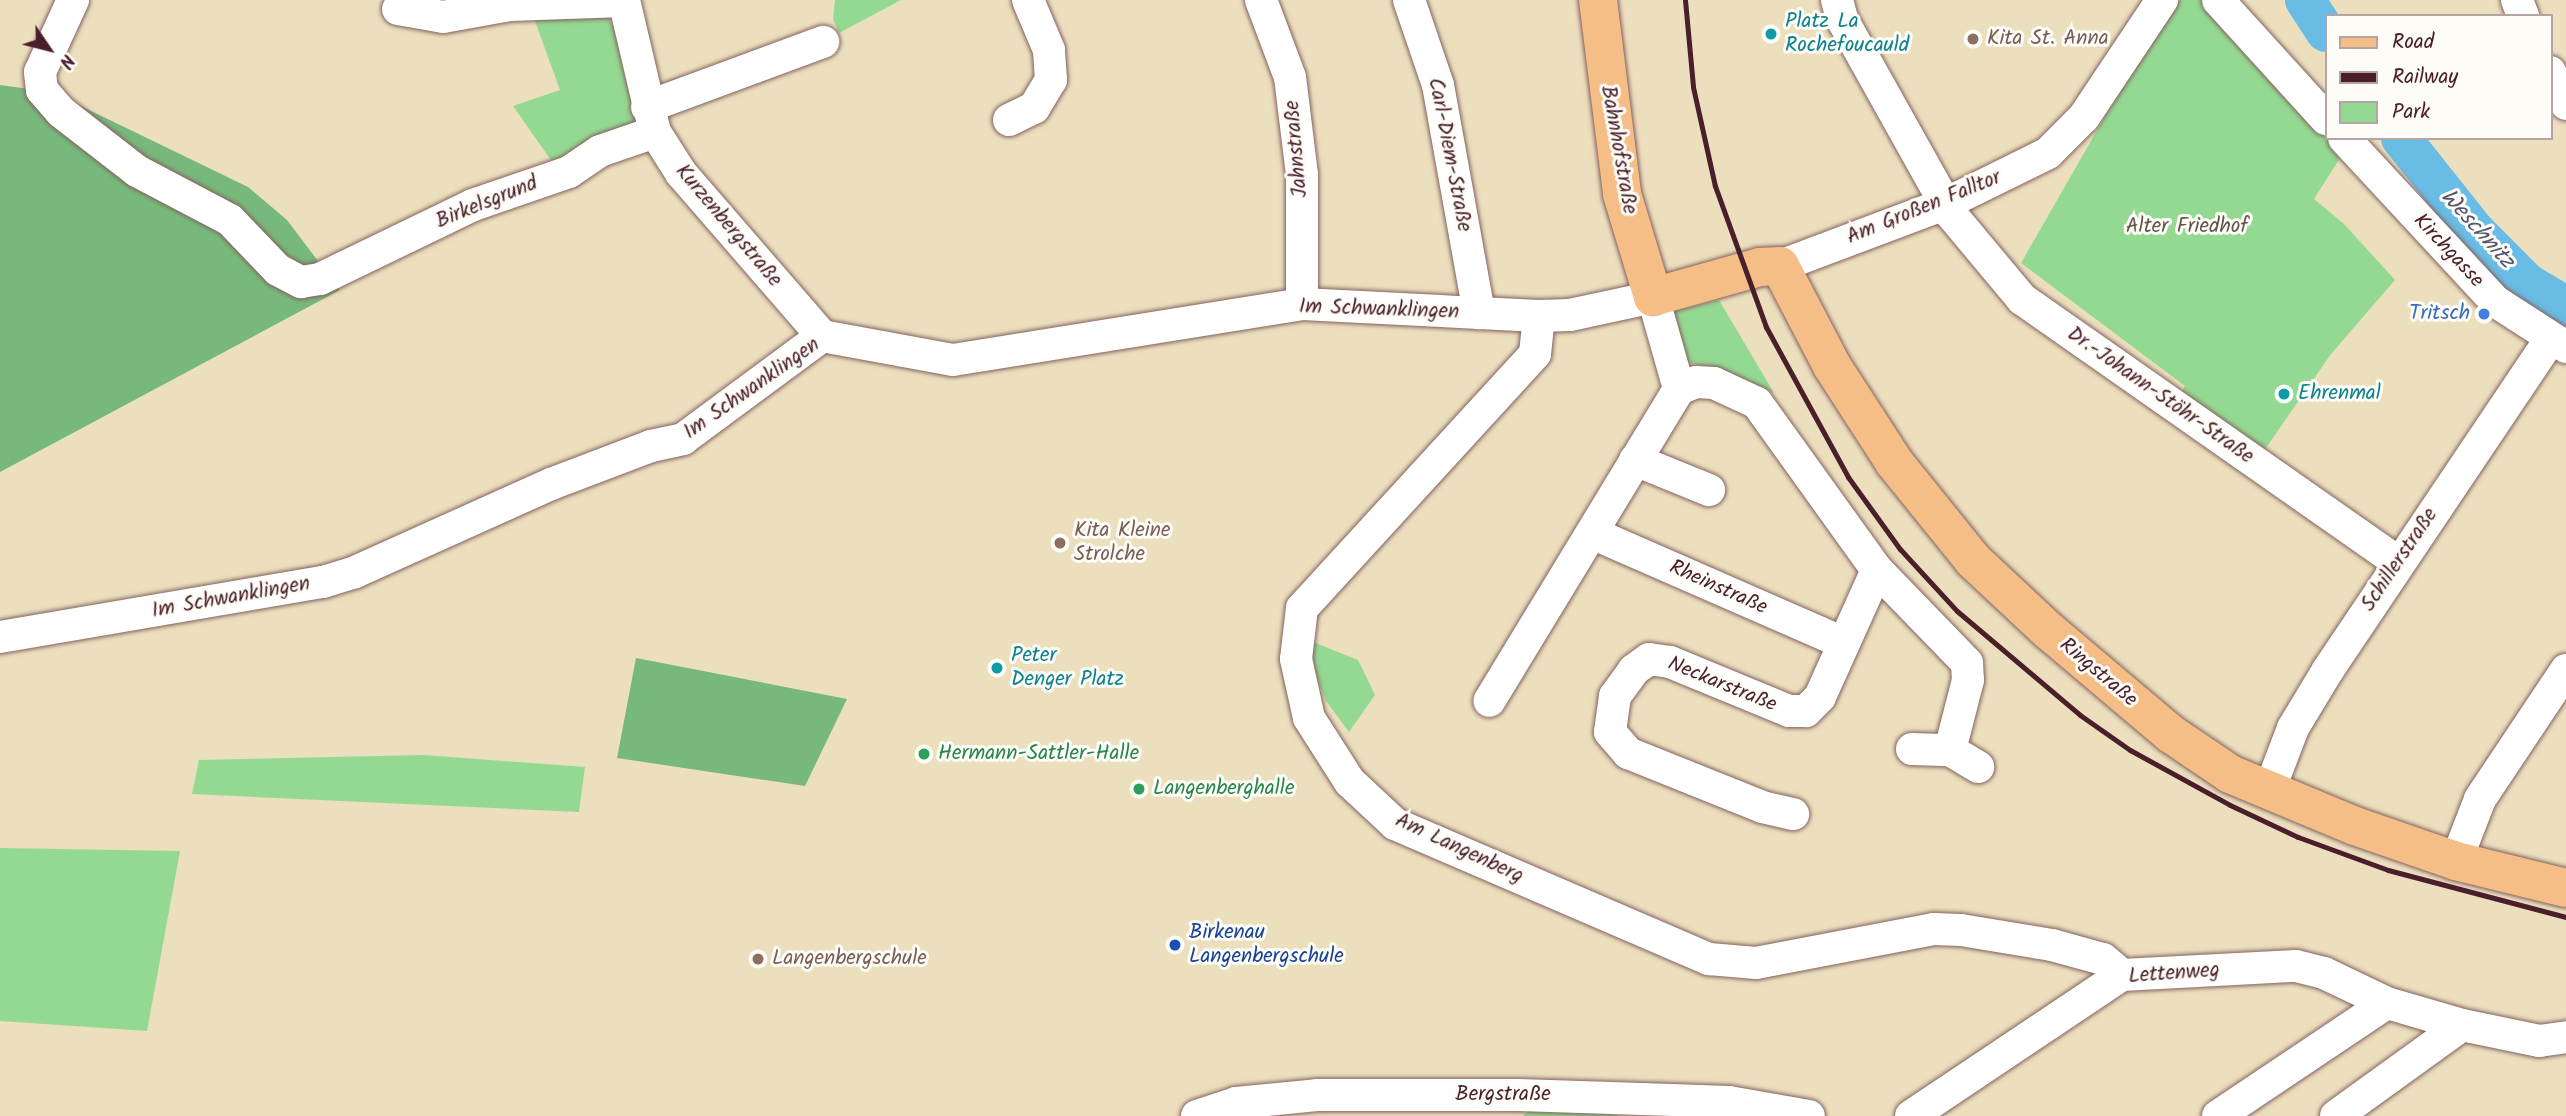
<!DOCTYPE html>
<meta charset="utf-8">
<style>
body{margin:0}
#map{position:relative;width:2566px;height:1116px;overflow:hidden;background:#ecdfbe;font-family:Kalam,sans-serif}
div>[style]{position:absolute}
.green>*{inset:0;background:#94d992}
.forest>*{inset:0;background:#77b97c}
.river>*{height:40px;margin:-20px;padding:0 20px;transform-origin:20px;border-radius:20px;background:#69bce5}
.roads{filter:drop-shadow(0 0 2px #83625e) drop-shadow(0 0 2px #83625e)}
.minor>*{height:32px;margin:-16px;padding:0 16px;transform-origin:16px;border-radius:16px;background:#fff}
.major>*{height:38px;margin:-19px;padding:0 19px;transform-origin:19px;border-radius:19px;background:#f6be87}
.rail>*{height:5px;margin:-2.5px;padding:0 2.5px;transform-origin:2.5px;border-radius:2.5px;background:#4a1f2b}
.dots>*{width:19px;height:19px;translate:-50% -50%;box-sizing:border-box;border:4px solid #fdfcf7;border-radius:50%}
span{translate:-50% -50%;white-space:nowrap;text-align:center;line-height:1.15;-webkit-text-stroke:6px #fdfcf7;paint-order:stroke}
.culture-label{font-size:21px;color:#0d838f}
.left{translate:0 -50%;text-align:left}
.education-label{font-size:21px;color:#785e54}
.street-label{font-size:21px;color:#4a1f2b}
.park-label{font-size:21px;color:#60574a}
.shop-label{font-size:21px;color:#366cbe}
.right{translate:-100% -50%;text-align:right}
.leisure-label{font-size:21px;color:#27864d}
.transit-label{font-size:21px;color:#164399}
.water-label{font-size:23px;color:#55566c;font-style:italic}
.legend{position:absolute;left:2325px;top:14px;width:228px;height:126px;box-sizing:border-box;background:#fdfcf7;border:2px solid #b5a4a5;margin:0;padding:9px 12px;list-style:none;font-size:21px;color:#4a1f2b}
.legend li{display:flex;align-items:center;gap:14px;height:35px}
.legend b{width:35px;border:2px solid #b5a4a5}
.north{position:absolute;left:14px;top:14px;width:70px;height:70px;-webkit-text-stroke:5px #fdfcf7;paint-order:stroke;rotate:125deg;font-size:19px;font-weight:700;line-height:28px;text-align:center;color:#4a1f2b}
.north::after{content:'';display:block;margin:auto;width:24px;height:32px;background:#4a1f2b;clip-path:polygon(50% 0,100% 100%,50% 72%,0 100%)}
</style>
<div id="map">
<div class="green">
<div style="clip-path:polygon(835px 0,901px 0,839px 33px,833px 19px)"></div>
<div style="clip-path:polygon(2172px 0,2206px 0,2326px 132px,2326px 138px,2344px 152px,2314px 199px,2344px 224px,2395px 280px,2331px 354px,2259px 458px,2176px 401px,2185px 386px,2021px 263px)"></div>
<div style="clip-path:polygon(531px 10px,607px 16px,616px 30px,641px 126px,558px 170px,513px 106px,560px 90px)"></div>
<div style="clip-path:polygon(1719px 300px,1774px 393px,1683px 360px,1668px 313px)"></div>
<div style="clip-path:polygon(1313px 642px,1358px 660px,1375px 695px,1349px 732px,1326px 701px,1306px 652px)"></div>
<div style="clip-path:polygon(424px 755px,585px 767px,579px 812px,192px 794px,199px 760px)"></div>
<div style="clip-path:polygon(0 848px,180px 851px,147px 1031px,0 1021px)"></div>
<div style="clip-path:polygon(1617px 1109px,1618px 1116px,1523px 1116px,1529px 1110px)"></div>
</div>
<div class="forest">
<div style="clip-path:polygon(0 85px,52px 92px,248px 187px,287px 220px,340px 290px,0 472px)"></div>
<div style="clip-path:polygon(636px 658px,847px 699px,805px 786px,617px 758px)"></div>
</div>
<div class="river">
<div style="left:2305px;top:0;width:38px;rotate:57deg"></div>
<div style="left:2401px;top:138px;width:119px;rotate:51.5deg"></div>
<div style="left:2475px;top:231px;width:75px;rotate:45deg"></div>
<div style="left:2528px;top:284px;width:44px;rotate:30.1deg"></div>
</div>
<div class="roads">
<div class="minor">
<div style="left:73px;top:0;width:79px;rotate:114.6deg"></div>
<div style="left:40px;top:72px;width:18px;rotate:84deg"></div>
<div style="left:42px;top:90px;width:29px;rotate:49deg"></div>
<div style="left:61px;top:112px;width:96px;rotate:37.8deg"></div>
<div style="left:137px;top:171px;width:105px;rotate:27.8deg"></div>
<div style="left:230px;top:220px;width:69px;rotate:46.2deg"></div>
<div style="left:278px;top:270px;width:26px;rotate:28deg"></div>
<div style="left:301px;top:282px;width:19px;rotate:-9deg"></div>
<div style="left:320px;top:279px;width:170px;rotate:-25.8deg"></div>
<div style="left:473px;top:205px;width:102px;rotate:-19deg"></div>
<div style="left:569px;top:172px;width:37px;rotate:-34deg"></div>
<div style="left:600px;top:151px;width:58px;rotate:-19.1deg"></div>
<div style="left:624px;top:0;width:136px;rotate:76.8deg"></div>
<div style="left:655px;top:132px;width:49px;rotate:57.6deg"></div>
<div style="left:681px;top:173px;width:216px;rotate:49.1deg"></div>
<div style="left:1261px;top:0;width:82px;rotate:69.4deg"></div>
<div style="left:1290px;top:77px;width:99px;rotate:83deg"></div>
<div style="left:1302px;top:175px;width:129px;rotate:90deg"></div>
<div style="left:1409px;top:0;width:90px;rotate:71.2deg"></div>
<div style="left:1438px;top:85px;width:232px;rotate:79.8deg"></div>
<div style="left:1837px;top:0;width:20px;rotate:75deg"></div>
<div style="left:1842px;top:19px;width:223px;rotate:60.8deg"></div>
<div style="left:1951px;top:214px;width:111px;rotate:50.1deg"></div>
<div style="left:2022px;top:299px;width:459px;rotate:35deg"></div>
<div style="left:2218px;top:0;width:161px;rotate:47.8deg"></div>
<div style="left:2517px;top:0;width:17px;rotate:69deg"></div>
<div style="left:398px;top:9px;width:46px;rotate:10.1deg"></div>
<div style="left:443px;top:17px;width:68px;rotate:-10.2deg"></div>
<div style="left:510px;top:5px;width:114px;rotate:-2deg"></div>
<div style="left:2550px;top:72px;width:36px;rotate:63deg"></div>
<div style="left:647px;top:107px;width:188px;rotate:-20.3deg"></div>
<div style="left:1009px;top:120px;width:28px;rotate:-26deg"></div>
<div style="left:1034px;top:108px;width:33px;rotate:-59deg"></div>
<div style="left:1051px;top:80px;width:30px;rotate:-94deg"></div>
<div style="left:1049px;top:50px;width:54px;rotate:-112.8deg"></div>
<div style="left:2344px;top:138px;width:222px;rotate:47.2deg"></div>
<div style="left:2495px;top:301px;width:85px;rotate:32.9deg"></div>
<div style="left:1780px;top:266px;width:176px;rotate:-20.6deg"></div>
<div style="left:1945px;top:204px;width:115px;rotate:-26.3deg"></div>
<div style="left:2048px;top:153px;width:51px;rotate:-45deg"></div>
<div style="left:2084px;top:117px;width:141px;rotate:-56.3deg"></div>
<div style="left:1539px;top:316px;width:38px;rotate:96deg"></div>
<div style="left:1535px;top:354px;width:345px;rotate:132.5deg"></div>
<div style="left:1302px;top:608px;width:51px;rotate:96.7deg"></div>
<div style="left:1296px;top:659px;width:60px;rotate:77.6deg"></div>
<div style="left:1309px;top:718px;width:76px;rotate:57.4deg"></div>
<div style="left:1350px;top:782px;width:62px;rotate:43deg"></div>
<div style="left:1395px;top:824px;width:342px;rotate:23.3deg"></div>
<div style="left:1709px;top:959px;width:47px;rotate:4.9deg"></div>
<div style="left:1756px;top:963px;width:181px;rotate:-10.8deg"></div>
<div style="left:1934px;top:929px;width:27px;rotate:2deg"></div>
<div style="left:1961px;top:930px;width:92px;rotate:9.4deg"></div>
<div style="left:2052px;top:945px;width:53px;rotate:15.4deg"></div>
<div style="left:2103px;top:959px;width:25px;rotate:40deg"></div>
<div style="left:1679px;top:389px;width:18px;rotate:-22deg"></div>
<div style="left:1696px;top:382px;width:18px;rotate:3deg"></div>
<div style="left:1714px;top:383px;width:47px;rotate:24.9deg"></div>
<div style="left:1757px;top:403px;width:206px;rotate:54.3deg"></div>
<div style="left:1877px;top:570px;width:139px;rotate:114.2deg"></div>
<div style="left:1820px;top:697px;width:20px;rotate:135deg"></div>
<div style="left:1806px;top:711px;width:17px;rotate:180deg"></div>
<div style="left:1789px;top:711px;width:129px;rotate:-157.6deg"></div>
<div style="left:1670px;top:662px;width:21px;rotate:-172deg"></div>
<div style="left:1649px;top:659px;width:19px;rotate:144deg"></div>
<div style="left:1634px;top:670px;width:32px;rotate:126deg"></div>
<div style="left:1615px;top:696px;width:36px;rotate:98deg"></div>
<div style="left:1610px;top:732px;width:28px;rotate:49deg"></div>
<div style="left:1628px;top:753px;width:144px;rotate:21.9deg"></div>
<div style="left:1762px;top:807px;width:32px;rotate:13deg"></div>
<div style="left:1635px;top:460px;width:80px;rotate:22.1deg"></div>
<div style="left:1592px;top:533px;width:275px;rotate:23.6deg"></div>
<div style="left:1877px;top:570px;width:129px;rotate:45.9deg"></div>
<div style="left:1967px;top:663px;width:17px;rotate:87deg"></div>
<div style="left:1968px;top:680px;width:72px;rotate:104.4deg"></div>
<div style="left:1950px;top:750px;width:33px;rotate:31deg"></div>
<div style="left:0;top:637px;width:328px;rotate:-9.7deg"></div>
<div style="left:323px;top:582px;width:34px;rotate:-17deg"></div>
<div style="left:355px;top:572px;width:215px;rotate:-24.2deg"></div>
<div style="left:551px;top:484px;width:107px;rotate:-20.8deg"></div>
<div style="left:651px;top:446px;width:33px;rotate:-12deg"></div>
<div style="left:683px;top:439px;width:173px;rotate:-36.5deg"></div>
<div style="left:822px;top:336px;width:133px;rotate:10.4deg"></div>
<div style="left:953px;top:360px;width:353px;rotate:-9.1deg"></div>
<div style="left:1302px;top:304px;width:237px;rotate:2.9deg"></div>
<div style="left:1539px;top:316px;width:31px;rotate:-2deg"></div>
<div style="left:1570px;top:315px;width:85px;rotate:-12.2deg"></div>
<div style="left:1653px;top:297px;width:96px;rotate:74.2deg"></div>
<div style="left:1679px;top:389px;width:365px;rotate:121.3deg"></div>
<div style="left:1912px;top:749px;width:38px;rotate:2deg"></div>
<div style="left:2269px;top:791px;width:67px;rotate:-69.1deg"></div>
<div style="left:2293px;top:728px;width:68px;rotate:-58.9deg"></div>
<div style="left:2328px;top:670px;width:398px;rotate:-56.1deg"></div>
<div style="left:2456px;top:861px;width:66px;rotate:-68.8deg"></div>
<div style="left:2480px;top:799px;width:155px;rotate:-56.3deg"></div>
<div style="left:1197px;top:1116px;width:41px;rotate:-18.4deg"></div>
<div style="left:1236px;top:1103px;width:81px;rotate:-5.6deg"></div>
<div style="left:1317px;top:1095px;width:202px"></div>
<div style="left:1519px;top:1095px;width:210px;rotate:1.9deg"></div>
<div style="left:1729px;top:1102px;width:81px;rotate:9.9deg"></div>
<div style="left:1911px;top:1116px;width:254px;rotate:-33.8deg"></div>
<div style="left:2122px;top:975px;width:174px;rotate:-3deg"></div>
<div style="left:2296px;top:966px;width:29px;rotate:14deg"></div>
<div style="left:2324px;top:973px;width:70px;rotate:25.5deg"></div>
<div style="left:2387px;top:1003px;width:78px;rotate:16.3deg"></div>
<div style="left:2462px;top:1025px;width:79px;rotate:11.7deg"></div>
<div style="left:2539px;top:1041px;width:27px;rotate:-8deg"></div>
<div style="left:2218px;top:1116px;width:203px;rotate:-33.8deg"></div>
<div style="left:2336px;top:1116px;width:155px;rotate:-35.8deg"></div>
</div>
<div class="major">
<div style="left:1598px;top:0;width:195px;rotate:82.9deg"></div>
<div style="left:1622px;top:194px;width:108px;rotate:73.2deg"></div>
<div style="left:1653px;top:297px;width:111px;rotate:-15.7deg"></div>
<div style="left:1760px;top:267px;width:20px;rotate:-3deg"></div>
<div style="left:1780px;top:266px;width:113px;rotate:62.5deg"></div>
<div style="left:1832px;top:366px;width:114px;rotate:57.1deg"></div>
<div style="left:1894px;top:462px;width:126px;rotate:51.1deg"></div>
<div style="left:1973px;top:560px;width:104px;rotate:43.1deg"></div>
<div style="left:2049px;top:631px;width:160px;rotate:40.2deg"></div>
<div style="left:2171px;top:734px;width:71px;rotate:34.1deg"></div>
<div style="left:2230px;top:774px;width:135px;rotate:22.6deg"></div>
<div style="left:2355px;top:826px;width:107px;rotate:19.1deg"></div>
<div style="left:2456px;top:861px;width:113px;rotate:13.8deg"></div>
</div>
</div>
<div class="rail">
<div style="left:1685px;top:0;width:87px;rotate:84.7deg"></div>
<div style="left:1693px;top:87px;width:101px;rotate:77.5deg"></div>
<div style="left:1715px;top:186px;width:150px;rotate:70.1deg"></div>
<div style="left:1766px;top:327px;width:171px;rotate:61.3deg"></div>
<div style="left:1848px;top:477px;width:89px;rotate:54.2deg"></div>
<div style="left:1900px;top:549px;width:84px;rotate:47.4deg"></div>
<div style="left:1957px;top:611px;width:161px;rotate:40.2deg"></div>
<div style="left:2080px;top:715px;width:61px;rotate:35deg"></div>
<div style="left:2130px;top:750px;width:114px;rotate:28.8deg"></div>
<div style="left:2230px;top:805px;width:75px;rotate:25.2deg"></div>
<div style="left:2298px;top:837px;width:96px;rotate:20.1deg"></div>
<div style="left:2388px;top:870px;width:184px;rotate:14.8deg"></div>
</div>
<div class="dots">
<div style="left:1771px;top:34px;background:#0f9aa8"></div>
<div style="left:1973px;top:39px;background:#8d6e63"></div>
<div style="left:2484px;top:314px;background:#3f7fe0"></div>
<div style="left:2284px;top:394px;background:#0f9aa8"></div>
<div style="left:1060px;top:543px;background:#8d6e63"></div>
<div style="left:997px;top:668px;background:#0f9aa8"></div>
<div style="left:924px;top:754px;background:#2e9e5b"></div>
<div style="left:1139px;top:789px;background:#2e9e5b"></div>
<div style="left:1175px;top:945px;background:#1a4fb4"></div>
<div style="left:758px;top:959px;background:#8d6e63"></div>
</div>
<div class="culture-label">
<span class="left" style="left:1785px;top:34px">Platz La<br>Rochefoucauld</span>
<span class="left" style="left:2298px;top:394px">Ehrenmal</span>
<span class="left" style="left:1011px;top:668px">Peter<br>Denger Platz</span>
</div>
<div class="education-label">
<span class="left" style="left:1987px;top:39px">Kita St. Anna</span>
<span class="left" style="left:1074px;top:543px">Kita Kleine<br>Strolche</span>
<span class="left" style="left:772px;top:959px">Langenbergschule</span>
</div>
<div class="street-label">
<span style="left:1297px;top:149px;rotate:-95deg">Jahnstraße</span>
<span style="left:1618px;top:150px;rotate:80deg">Bahnhofstraße</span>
<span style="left:1449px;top:155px;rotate:79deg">Carl-Diem-Straße</span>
<span style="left:487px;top:203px;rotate:-22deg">Birkelsgrund</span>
<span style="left:1924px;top:208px;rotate:-22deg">Am Großen Falltor</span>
<span style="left:728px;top:226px;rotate:50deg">Kurzenbergstraße</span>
<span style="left:2448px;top:251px;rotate:47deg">Kirchgasse</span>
<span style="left:1379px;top:310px;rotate:2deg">Im Schwanklingen</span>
<span style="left:752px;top:389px;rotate:-35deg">Im Schwanklingen</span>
<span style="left:2160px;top:396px;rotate:35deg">Dr.-Johann-Stöhr-Straße</span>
<span style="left:2400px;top:560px;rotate:-56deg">Schillerstraße</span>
<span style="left:1718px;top:588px;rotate:24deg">Rheinstraße</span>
<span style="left:231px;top:598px;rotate:-10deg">Im Schwanklingen</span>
<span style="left:2098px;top:673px;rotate:40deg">Ringstraße</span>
<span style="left:1722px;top:685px;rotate:22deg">Neckarstraße</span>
<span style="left:1459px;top:849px;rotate:25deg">Am Langenberg</span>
<span style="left:2174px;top:974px;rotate:-4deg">Lettenweg</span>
<span style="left:1503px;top:1095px">Bergstraße</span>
</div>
<div class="park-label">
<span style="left:2187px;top:227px">Alter Friedhof</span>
</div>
<div class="shop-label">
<span class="right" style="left:2470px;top:314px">Tritsch</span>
</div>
<div class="leisure-label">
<span class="left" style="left:938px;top:754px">Hermann-Sattler-Halle</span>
<span class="left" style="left:1153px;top:789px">Langenberghalle</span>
</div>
<div class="transit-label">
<span class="left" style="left:1189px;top:945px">Birkenau<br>Langenbergschule</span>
</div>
<div class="water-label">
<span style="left:2477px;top:229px;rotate:48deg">Weschnitz</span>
</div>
<ul class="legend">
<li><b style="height:9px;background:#f6be87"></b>Road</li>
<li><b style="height:9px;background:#4a1f2b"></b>Railway</li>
<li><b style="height:19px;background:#94d992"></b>Park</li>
</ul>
<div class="north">N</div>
</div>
